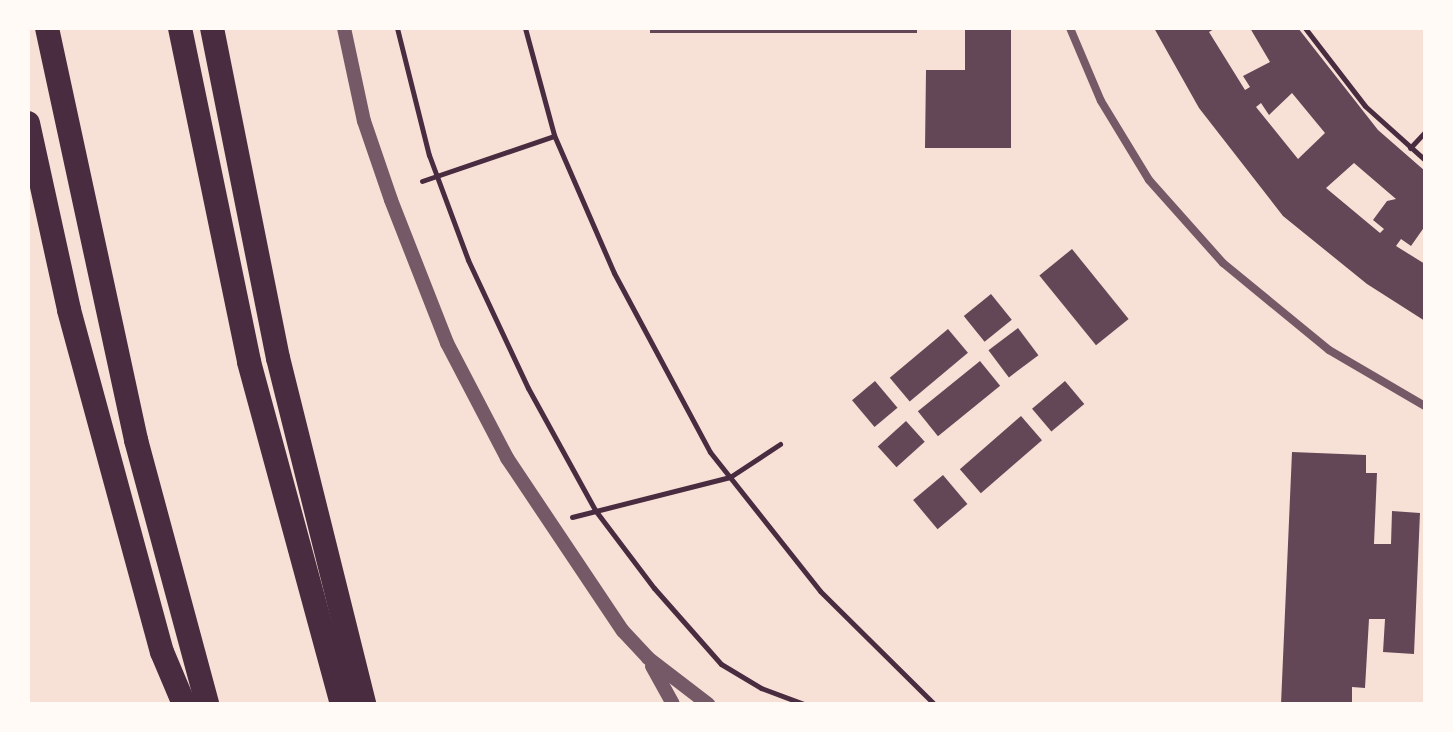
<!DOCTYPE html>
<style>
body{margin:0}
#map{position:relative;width:1453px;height:732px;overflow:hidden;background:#f7e1d7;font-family:"Asap Condensed",sans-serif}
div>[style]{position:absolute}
.building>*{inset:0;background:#644757;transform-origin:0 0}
.path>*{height:5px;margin:-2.5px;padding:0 2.5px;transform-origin:2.5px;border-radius:2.5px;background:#4a2c40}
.minor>*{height:8px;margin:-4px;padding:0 4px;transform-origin:4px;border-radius:4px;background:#755966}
.tertiary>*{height:14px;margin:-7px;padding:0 7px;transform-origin:7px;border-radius:7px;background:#755966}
.motorway>*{height:24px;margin:-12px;padding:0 12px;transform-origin:12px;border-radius:12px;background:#4a2c40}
span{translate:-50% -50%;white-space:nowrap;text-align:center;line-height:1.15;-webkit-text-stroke:6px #fffaf5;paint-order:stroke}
.frame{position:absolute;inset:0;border:30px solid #fffaf5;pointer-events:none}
</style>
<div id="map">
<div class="building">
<div style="left:650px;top:28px;width:267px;height:5px"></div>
<div style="clip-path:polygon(965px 28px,1011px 28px,1011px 148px,925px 148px,926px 70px,965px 70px)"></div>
<div style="clip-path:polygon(evenodd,1154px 28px,1216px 28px,1209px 32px,1245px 90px,1250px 87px,1243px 76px,1270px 62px,1250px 28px,1298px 28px,1378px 130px,1425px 171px,1425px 226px,1411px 246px,1401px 239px,1396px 246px,1425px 264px,1425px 321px,1367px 284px,1283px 216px,1199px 108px,1154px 28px,1292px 93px,1325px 133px,1298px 159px,1256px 107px,1261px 103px,1269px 115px,1292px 93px,1154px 28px,1354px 163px,1396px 199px,1387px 201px,1373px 220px,1384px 229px,1380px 233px,1326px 188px,1354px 163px)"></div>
<div style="left:1072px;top:249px;width:90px;height:42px;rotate:51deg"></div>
<div style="left:991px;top:294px;width:33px;height:35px;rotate:51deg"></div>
<div style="left:1018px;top:328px;width:34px;height:37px;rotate:53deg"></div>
<div style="left:948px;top:329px;width:31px;height:76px;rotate:50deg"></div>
<div style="left:980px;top:361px;width:32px;height:80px;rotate:51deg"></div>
<div style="left:875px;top:381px;width:35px;height:30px;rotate:50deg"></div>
<div style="left:1065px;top:381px;width:30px;height:43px;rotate:50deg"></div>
<div style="left:1021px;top:416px;width:32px;height:81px;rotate:49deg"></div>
<div style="left:906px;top:421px;width:28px;height:38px;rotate:48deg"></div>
<div style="clip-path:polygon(1292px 452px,1366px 455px,1366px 473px,1377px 473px,1374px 544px,1391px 544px,1392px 511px,1420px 513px,1414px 654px,1383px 652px,1385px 619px,1369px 619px,1365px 688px,1352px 687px,1352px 704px,1281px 704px)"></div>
<div style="left:943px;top:475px;width:38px;height:39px;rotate:50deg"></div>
</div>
<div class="path">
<div style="left:397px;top:28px;width:131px;rotate:75.9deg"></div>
<div style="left:429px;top:155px;width:112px;rotate:69.6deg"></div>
<div style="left:468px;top:260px;width:141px;rotate:64.9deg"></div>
<div style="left:528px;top:388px;width:139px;rotate:61.2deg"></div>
<div style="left:595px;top:510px;width:98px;rotate:52.9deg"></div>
<div style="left:654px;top:588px;width:101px;rotate:48.6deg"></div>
<div style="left:721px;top:664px;width:47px;rotate:31deg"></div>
<div style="left:761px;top:688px;width:46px;rotate:20.4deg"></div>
<div style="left:525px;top:28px;width:111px;rotate:74.8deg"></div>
<div style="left:554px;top:135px;width:150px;rotate:66.5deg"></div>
<div style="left:614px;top:273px;width:203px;rotate:61.8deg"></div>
<div style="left:710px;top:452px;width:177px;rotate:51.6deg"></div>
<div style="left:820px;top:591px;width:161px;rotate:44.7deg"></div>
<div style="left:1305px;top:28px;width:98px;rotate:52.4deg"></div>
<div style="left:1365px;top:106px;width:81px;rotate:42deg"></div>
<div style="left:1410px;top:148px;width:22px;rotate:-47deg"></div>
<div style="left:422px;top:181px;width:139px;rotate:-18.8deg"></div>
<div style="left:572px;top:517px;width:163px;rotate:-14.2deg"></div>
<div style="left:730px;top:477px;width:60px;rotate:-33.4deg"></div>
</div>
<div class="minor">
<div style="left:1070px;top:28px;width:79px;rotate:67deg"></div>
<div style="left:1101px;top:101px;width:92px;rotate:58.7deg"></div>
<div style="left:1149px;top:180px;width:111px;rotate:48.3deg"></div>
<div style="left:1223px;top:263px;width:137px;rotate:39.4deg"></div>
<div style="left:1329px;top:350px;width:111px;rotate:30.3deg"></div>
</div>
<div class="tertiary">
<div style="left:344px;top:28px;width:95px;rotate:77.9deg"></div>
<div style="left:364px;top:121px;width:83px;rotate:71.1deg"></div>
<div style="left:391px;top:200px;width:154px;rotate:68.6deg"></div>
<div style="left:447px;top:343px;width:130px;rotate:62.4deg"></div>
<div style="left:507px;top:458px;width:208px;rotate:56.2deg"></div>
<div style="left:623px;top:631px;width:37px;rotate:47deg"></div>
<div style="left:648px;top:658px;width:76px;rotate:37.5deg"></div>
<div style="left:652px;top:666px;width:43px;rotate:61.1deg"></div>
</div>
<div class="motorway">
<div style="left:47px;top:28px;width:422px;rotate:77.8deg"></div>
<div style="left:136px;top:440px;width:273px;rotate:74.9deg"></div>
<div style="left:180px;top:28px;width:341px;rotate:78.3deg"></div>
<div style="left:249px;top:362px;width:354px;rotate:74.8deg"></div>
<div style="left:212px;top:28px;width:337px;rotate:78.7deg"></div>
<div style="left:278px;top:358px;width:357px;rotate:76deg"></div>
<div style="left:28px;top:123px;width:191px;rotate:77.6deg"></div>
<div style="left:69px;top:310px;width:354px;rotate:74.8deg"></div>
<div style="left:162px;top:652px;width:56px;rotate:67.1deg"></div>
</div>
<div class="frame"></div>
</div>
